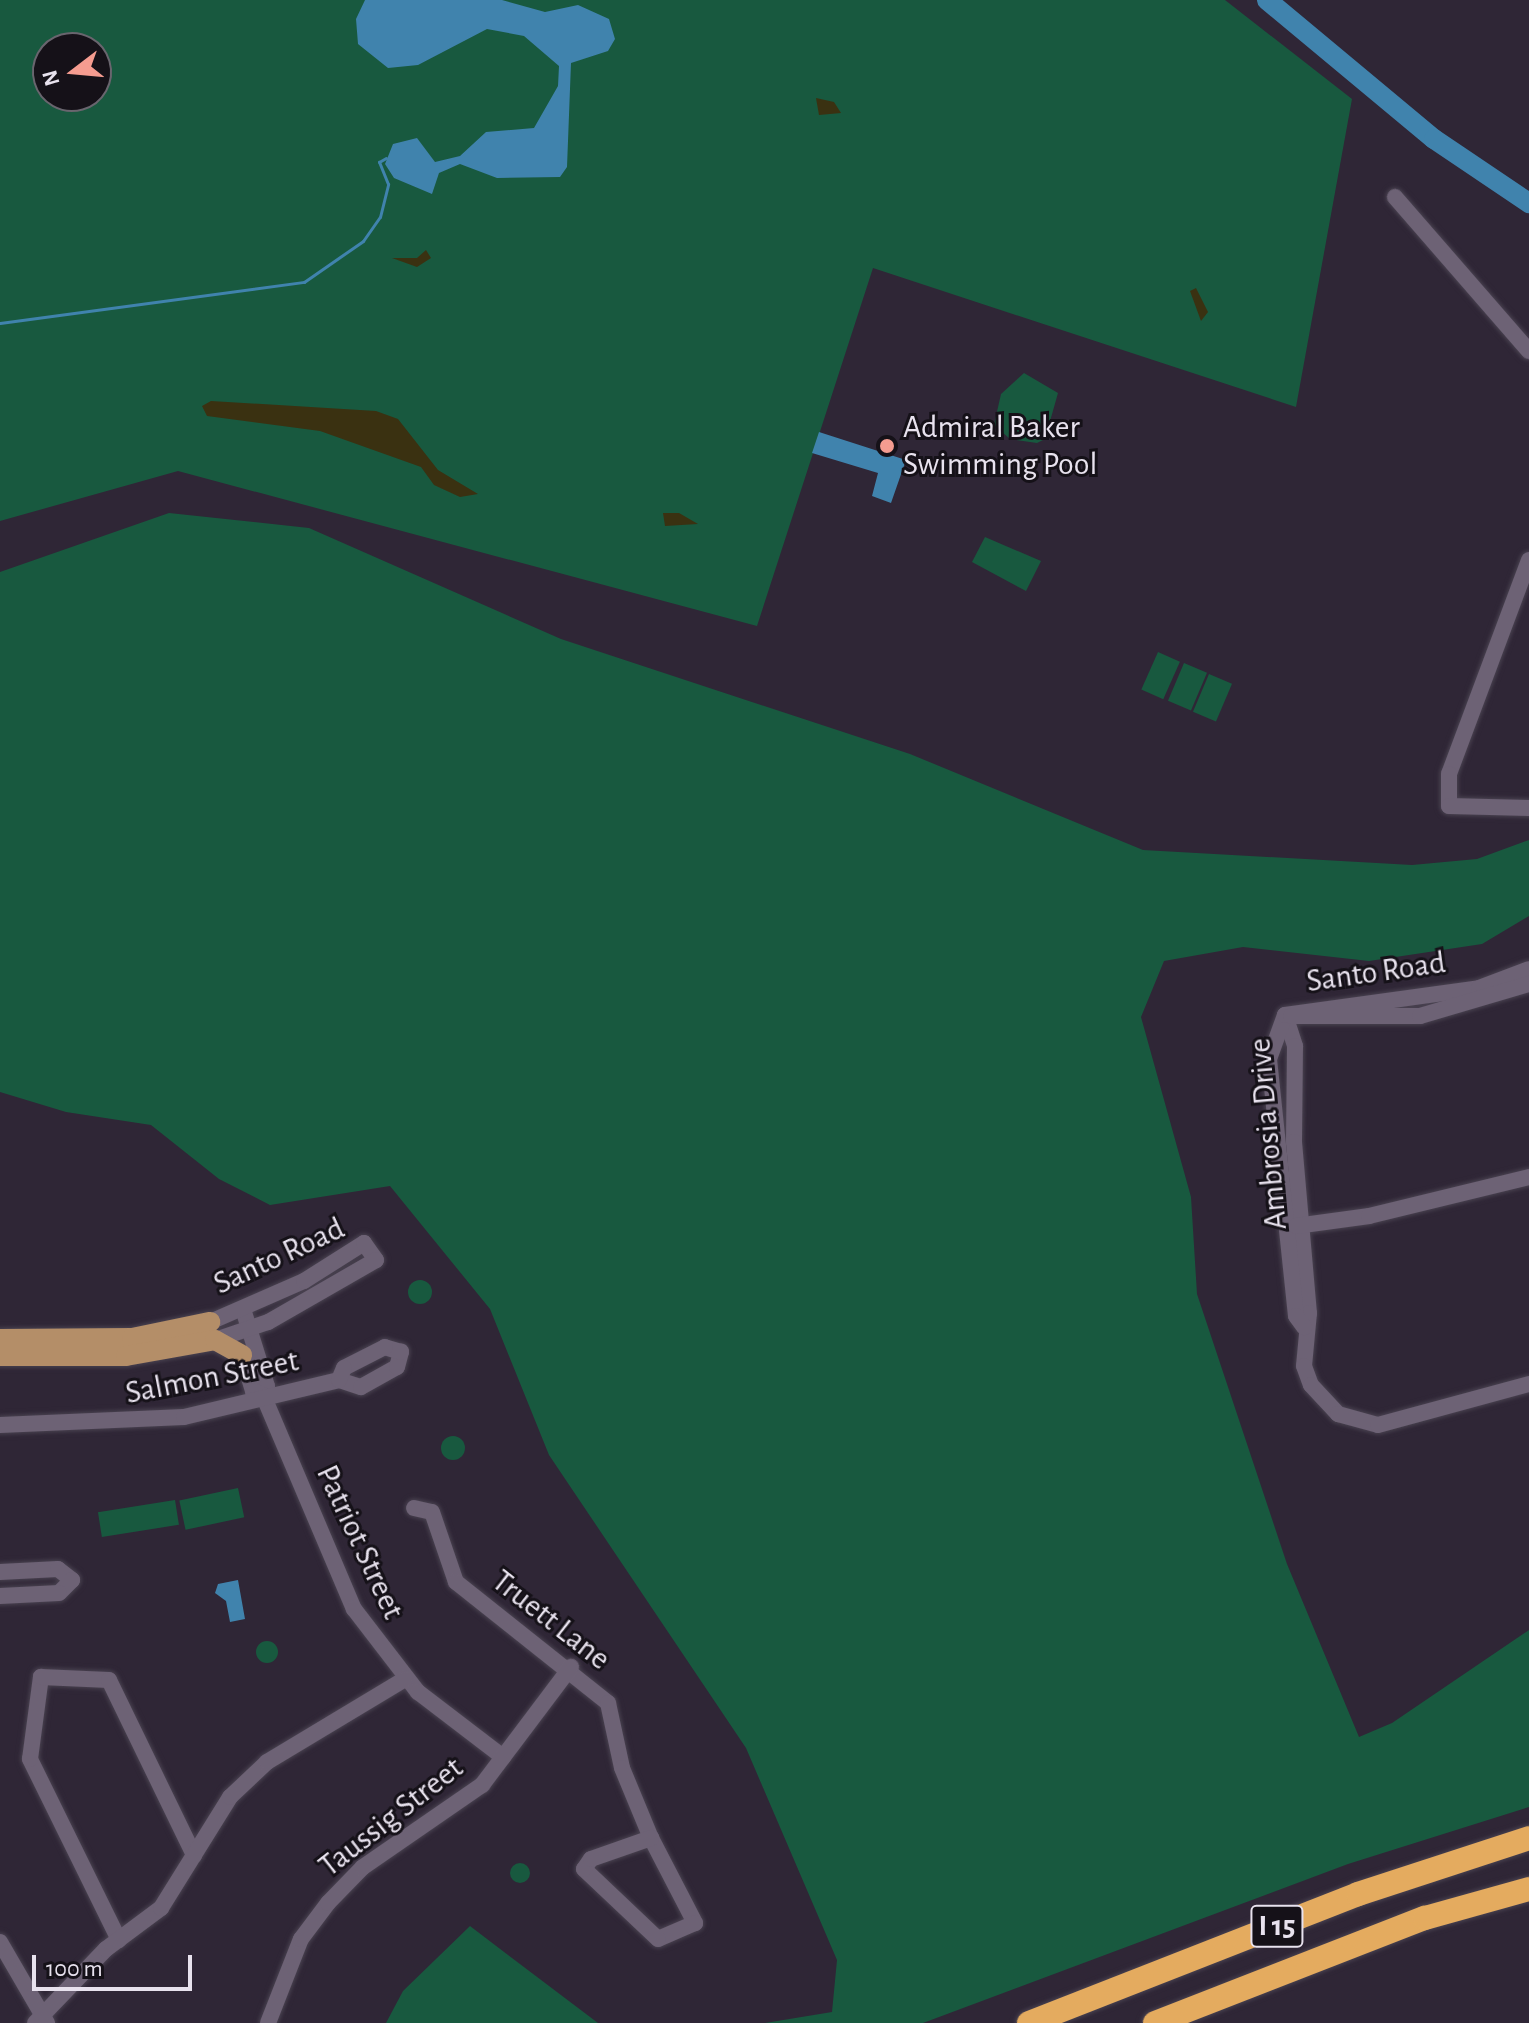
<!DOCTYPE html>
<style>
body{margin:0}
#map{position:relative;width:1529px;height:2023px;overflow:hidden;background:#2f2636;font-family:"Alegreya Sans",sans-serif}
div>[style]{position:absolute}
.green>*{inset:0;background:#18593f;transform-origin:0 0}
.round{border-radius:50%}
.sand>*{inset:0;background:#3a3111}
.water>*{inset:0;background:#4083ad}
.stream>*{height:3px;margin:-1.5px;padding:0 1.5px;transform-origin:1.5px;border-radius:1.5px;background:#4083ad}
.river>*{height:20px;margin:-10px;padding:0 10px;transform-origin:10px;border-radius:10px;background:#4083ad}
.roads{filter:drop-shadow(0 0 2px #494250) drop-shadow(0 0 2px #494250)}
.minor>*{height:16px;margin:-8px;padding:0 8px;transform-origin:8px;border-radius:8px;background:#6d6275}
.major>*{height:20px;margin:-10px;padding:0 10px;transform-origin:10px;border-radius:10px;background:#b48e68}
.highway>*{height:24px;margin:-12px;padding:0 12px;transform-origin:12px;border-radius:12px;background:#e4ab5f}
.dots>*{width:22px;height:22px;translate:-50% -50%;box-sizing:border-box;border:4px solid #151118;border-radius:50%}
span{translate:-50% -50%;white-space:nowrap;text-align:center;line-height:1.15;-webkit-text-stroke:6px #151118;paint-order:stroke}
.shield-label span{padding:2px 6px;background:#151118;border:2px solid;border-radius:6px;-webkit-text-stroke-width:0}
.shield-label{font-size:30px;color:#e8e2ee;font-weight:700}
.poi-label{font-size:32px;color:#e8e2ee}
.left{translate:0 -50%;text-align:left}
.street-label{font-size:32px;color:#e8e2ee}
.north{position:absolute;left:32px;top:32px;width:80px;height:80px;box-sizing:border-box;background:#151118;border:2px solid #69656e;border-radius:50%;rotate:254deg;font-size:22px;font-weight:700;line-height:32px;text-align:center;color:#e8e2ee}
.north::after{content:'';display:block;margin:auto;width:28px;height:36px;background:#f59c90;clip-path:polygon(50% 0,100% 100%,50% 72%,0 100%)}
.scale{position:absolute;left:32px;top:1955px;width:160px;height:36px;box-sizing:border-box;border:4px solid #e8e2ee;border-top:0;padding-left:10px;font-size:24px;line-height:28px;white-space:nowrap;color:#e8e2ee;-webkit-text-stroke:6px #151118;paint-order:stroke}
</style>
<div id="map">
<div class="green">
<div style="clip-path:polygon(evenodd,0 0,1225px 0,1352px 99px,1296px 407px,873px 268px,757px 626px,178px 471px,0 521px,0 0,48px 48px,96px 48px,96px 96px,48px 96px,48px 48px)"></div>
<div style="clip-path:polygon(1024px 373px,1058px 393px,1045px 439px,1037px 443px,1010px 439px,994px 425px,1001px 394px)"></div>
<div style="clip-path:polygon(169px 513px,309px 528px,561px 639px,910px 754px,1143px 850px,1412px 865px,1477px 859px,1529px 840px,1529px 916px,1482px 944px,1369px 961px,1243px 947px,1164px 961px,1141px 1017px,1191px 1197px,1197px 1294px,1287px 1564px,1359px 1737px,1392px 1723px,1529px 1630px,1529px 1807px,1348px 1864px,923px 2023px,765px 2023px,832px 2012px,837px 1960px,746px 1748px,549px 1455px,490px 1309px,390px 1186px,270px 1205px,219px 1179px,151px 1125px,66px 1112px,0 1092px,0 572px)"></div>
<div style="clip-path:polygon(985px 537px,1041px 561px,1026px 591px,972px 562px)"></div>
<div style="left:1158px;top:652px;width:24px;height:41px;rotate:24deg"></div>
<div style="left:1184px;top:663px;width:25px;height:41px;rotate:23deg"></div>
<div style="left:1209px;top:674px;width:25px;height:41px;rotate:23deg"></div>
<div class="round" style="left:408px;top:1280px;width:24px;height:24px"></div>
<div class="round" style="left:441px;top:1436px;width:24px;height:24px"></div>
<div style="left:238px;top:1488px;width:30px;height:60px;rotate:78deg"></div>
<div style="left:175px;top:1500px;width:25px;height:78px;rotate:81deg"></div>
<div class="round" style="left:256px;top:1641px;width:22px;height:22px"></div>
<div class="round" style="left:510px;top:1863px;width:20px;height:20px"></div>
<div style="clip-path:polygon(470px 1926px,512px 1958px,598px 2023px,386px 2023px,403px 1991px)"></div>
</div>
<div class="sand">
<div style="clip-path:polygon(816px 98px,834px 102px,841px 113px,819px 115px)"></div>
<div style="clip-path:polygon(426px 250px,431px 258px,417px 267px,392px 258px,417px 258px)"></div>
<div style="clip-path:polygon(1196px 288px,1208px 312px,1201px 321px,1190px 291px)"></div>
<div style="clip-path:polygon(211px 401px,376px 411px,398px 419px,438px 470px,478px 494px,460px 497px,434px 485px,421px 467px,320px 431px,207px 416px,202px 406px)"></div>
<div style="clip-path:polygon(663px 513px,679px 513px,698px 524px,665px 526px)"></div>
</div>
<div class="water">
<div style="clip-path:polygon(365px 0,502px 0,545px 12px,578px 5px,609px 19px,615px 39px,608px 51px,571px 63px,567px 167px,560px 177px,497px 178px,460px 164px,439px 173px,432px 194px,394px 178px,385px 164px,393px 144px,417px 138px,435px 162px,460px 156px,486px 132px,534px 128px,558px 86px,559px 66px,524px 36px,487px 29px,418px 65px,388px 68px,358px 44px,356px 19px)"></div>
<div style="clip-path:polygon(819px 432px,906px 460px,891px 503px,872px 496px,878px 473px,812px 453px)"></div>
<div style="clip-path:polygon(238px 1580px,245px 1619px,230px 1622px,226px 1601px,215px 1593px,218px 1584px)"></div>
</div>
<div class="stream">
<div style="left:0;top:323px;width:307px;rotate:-7.7deg"></div>
<div style="left:304px;top:282px;width:72px;rotate:-34.8deg"></div>
<div style="left:363px;top:241px;width:29px;rotate:-55deg"></div>
<div style="left:380px;top:217px;width:34px;rotate:-76deg"></div>
<div style="left:388px;top:184px;width:24px;rotate:-112deg"></div>
<div style="left:379px;top:162px;width:8px;rotate:-30deg"></div>
</div>
<div class="river">
<div style="left:1267px;top:0;width:217px;rotate:39.8deg"></div>
<div style="left:1434px;top:139px;width:115px;rotate:34deg"></div>
</div>
<div class="roads">
<div class="minor">
<div style="left:1395px;top:197px;width:204px;rotate:49deg"></div>
<div style="left:1529px;top:560px;width:228px;rotate:110.5deg"></div>
<div style="left:1449px;top:774px;width:32px;rotate:90deg"></div>
<div style="left:1449px;top:806px;width:80px;rotate:1.4deg"></div>
<div style="left:1285px;top:1015px;width:33px;rotate:72deg"></div>
<div style="left:1295px;top:1046px;width:96px;rotate:90.6deg"></div>
<div style="left:1294px;top:1142px;width:172px;rotate:85deg"></div>
<div style="left:1309px;top:1313px;width:53px;rotate:95.4deg"></div>
<div style="left:1304px;top:1366px;width:20px;rotate:70deg"></div>
<div style="left:1311px;top:1385px;width:40px;rotate:47deg"></div>
<div style="left:1338px;top:1414px;width:41px;rotate:15.4deg"></div>
<div style="left:1378px;top:1425px;width:156px;rotate:-15.2deg"></div>
<div style="left:1285px;top:1015px;width:47px;rotate:110deg"></div>
<div style="left:1269px;top:1059px;width:258px;rotate:84deg"></div>
<div style="left:1296px;top:1316px;width:14px;rotate:54deg"></div>
<div style="left:1285px;top:1015px;width:196px;rotate:-7.9deg"></div>
<div style="left:1479px;top:988px;width:53px;rotate:-20.8deg"></div>
<div style="left:1291px;top:1016px;width:129px"></div>
<div style="left:1420px;top:1016px;width:114px;rotate:-16.4deg"></div>
<div style="left:1296px;top:1226px;width:74px;rotate:-7.8deg"></div>
<div style="left:1369px;top:1216px;width:165px;rotate:-13.7deg"></div>
<div style="left:243px;top:1309px;width:81px;rotate:72.7deg"></div>
<div style="left:267px;top:1386px;width:10px;rotate:114deg"></div>
<div style="left:263px;top:1395px;width:233px;rotate:67deg"></div>
<div style="left:354px;top:1609px;width:105px;rotate:52.4deg"></div>
<div style="left:418px;top:1692px;width:107px;rotate:37.4deg"></div>
<div style="left:210px;top:1322px;width:103px;rotate:-23.6deg"></div>
<div style="left:304px;top:1281px;width:71px;rotate:-32.3deg"></div>
<div style="left:364px;top:1243px;width:21px;rotate:55deg"></div>
<div style="left:376px;top:1260px;width:125px;rotate:150.1deg"></div>
<div style="left:268px;top:1322px;width:56px;rotate:161.2deg"></div>
<div style="left:242px;top:1355px;width:38px;rotate:73deg"></div>
<div style="left:253px;top:1391px;width:11px;rotate:22deg"></div>
<div style="left:0;top:1425px;width:184px;rotate:-2.5deg"></div>
<div style="left:184px;top:1417px;width:159px;rotate:-13.4deg"></div>
<div style="left:339px;top:1380px;width:23px;rotate:18deg"></div>
<div style="left:361px;top:1387px;width:41px;rotate:-29.1deg"></div>
<div style="left:397px;top:1367px;width:16px;rotate:-75deg"></div>
<div style="left:401px;top:1352px;width:17px;rotate:-163deg"></div>
<div style="left:385px;top:1347px;width:46px;rotate:152.9deg"></div>
<div style="left:344px;top:1368px;width:13px;rotate:113deg"></div>
<div style="left:414px;top:1508px;width:18px;rotate:13deg"></div>
<div style="left:432px;top:1512px;width:74px;rotate:71.1deg"></div>
<div style="left:456px;top:1582px;width:194px;rotate:38.5deg"></div>
<div style="left:608px;top:1703px;width:66px;rotate:77.8deg"></div>
<div style="left:622px;top:1768px;width:76px;rotate:67.5deg"></div>
<div style="left:0;top:1572px;width:58px;rotate:-3deg"></div>
<div style="left:58px;top:1569px;width:18px;rotate:38deg"></div>
<div style="left:72px;top:1580px;width:18px;rotate:135deg"></div>
<div style="left:59px;top:1593px;width:59px;rotate:177.1deg"></div>
<div style="left:651px;top:1838px;width:96px;rotate:62.6deg"></div>
<div style="left:695px;top:1923px;width:40px;rotate:156.6deg"></div>
<div style="left:658px;top:1939px;width:102px;rotate:-136.6deg"></div>
<div style="left:584px;top:1869px;width:12px;rotate:-55deg"></div>
<div style="left:591px;top:1859px;width:64px;rotate:-19.3deg"></div>
<div style="left:119px;top:1940px;width:202px;rotate:-116.2deg"></div>
<div style="left:30px;top:1759px;width:83px;rotate:-82.4deg"></div>
<div style="left:41px;top:1677px;width:68px;rotate:2.5deg"></div>
<div style="left:109px;top:1680px;width:195px;rotate:64.1deg"></div>
<div style="left:0;top:1942px;width:94px;rotate:59.9deg"></div>
<div style="left:35px;top:2023px;width:103px;rotate:-46.2deg"></div>
<div style="left:106px;top:1949px;width:69px;rotate:-36.7deg"></div>
<div style="left:161px;top:1908px;width:131px;rotate:-58.1deg"></div>
<div style="left:230px;top:1797px;width:51px;rotate:-43.4deg"></div>
<div style="left:267px;top:1762px;width:161px;rotate:-31deg"></div>
<div style="left:268px;top:2023px;width:90px;rotate:-68.6deg"></div>
<div style="left:301px;top:1939px;width:45px;rotate:-53.1deg"></div>
<div style="left:328px;top:1903px;width:50px;rotate:-45.8deg"></div>
<div style="left:363px;top:1867px;width:145px;rotate:-34.6deg"></div>
<div style="left:482px;top:1785px;width:148px;rotate:-53deg"></div>
</div>
<div class="major">
<div style="left:0;top:1339px;width:132px;rotate:-0.4deg"></div>
<div style="left:132px;top:1338px;width:80px;rotate:-11.6deg"></div>
<div style="left:0;top:1356px;width:126px"></div>
<div style="left:126px;top:1356px;width:90px;rotate:-10.2deg"></div>
<div style="left:215px;top:1340px;width:31px;rotate:29deg"></div>
</div>
<div class="highway">
<div style="left:1029px;top:2023px;width:353px;rotate:-21.4deg"></div>
<div style="left:1358px;top:1894px;width:180px;rotate:-18.1deg"></div>
<div style="left:1155px;top:2023px;width:290px;rotate:-21.3deg"></div>
<div style="left:1425px;top:1918px;width:108px;rotate:-15.6deg"></div>
</div>
</div>
<div class="dots">
<div style="left:887px;top:446px;background:#f59c90"></div>
</div>
<div class="shield-label">
<span style="left:1277px;top:1926px">I 15</span>
</div>
<div class="poi-label">
<span class="left" style="left:903px;top:446px">Admiral Baker<br>Swimming Pool</span>
</div>
<div class="street-label">
<span style="left:1376px;top:972px;rotate:-8deg">Santo Road</span>
<span style="left:1268px;top:1134px;rotate:-95deg">Ambrosia Drive</span>
<span style="left:279px;top:1256px;rotate:-25deg">Santo Road</span>
<span style="left:212px;top:1377px;rotate:-11deg">Salmon Street</span>
<span style="left:360px;top:1542px;rotate:65deg">Patriot Street</span>
<span style="left:551px;top:1620px;rotate:38deg">Truett Lane</span>
<span style="left:391px;top:1817px;rotate:-38deg">Taussig Street</span>
</div>
<div class="north">N</div>
<div class="scale">100 m</div>
</div>
